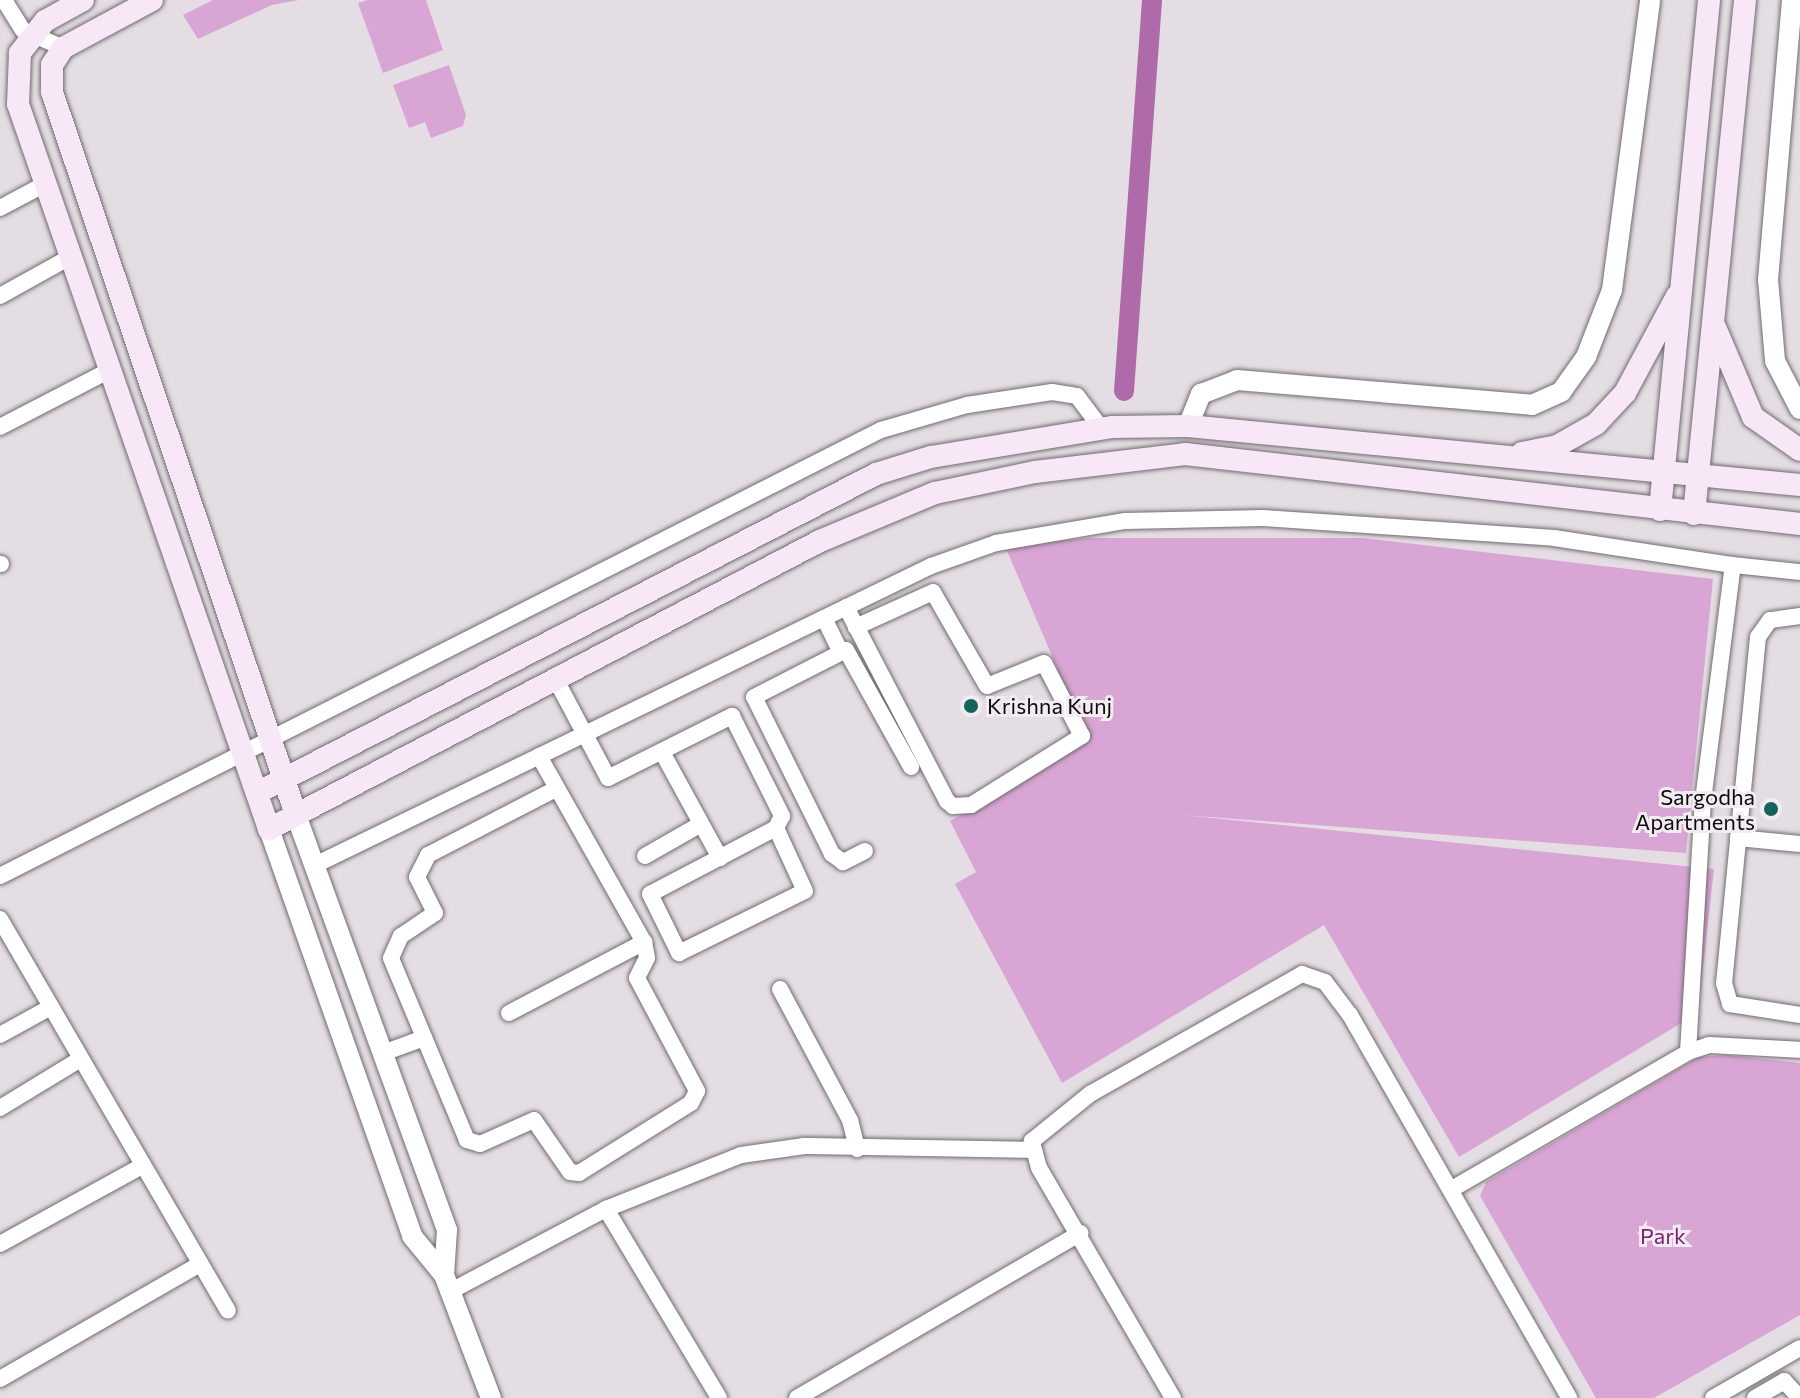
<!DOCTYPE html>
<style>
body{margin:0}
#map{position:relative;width:1800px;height:1398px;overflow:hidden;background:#e4dee4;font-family:Commissioner,sans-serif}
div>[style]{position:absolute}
.green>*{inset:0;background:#d9a5d4}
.canal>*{height:20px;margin:-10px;padding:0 10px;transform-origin:10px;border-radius:10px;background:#af6aaa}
.roads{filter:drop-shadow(0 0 2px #716b70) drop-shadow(0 0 2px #716b70)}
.minor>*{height:16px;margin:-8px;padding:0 8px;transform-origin:8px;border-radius:8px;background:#fff}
.tertiary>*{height:20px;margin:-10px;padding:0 10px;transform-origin:10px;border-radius:10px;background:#fff}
.secondary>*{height:22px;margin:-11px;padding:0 11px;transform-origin:11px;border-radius:11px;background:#f8e8f7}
.dots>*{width:22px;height:22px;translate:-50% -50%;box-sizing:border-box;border:4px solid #f2ebf1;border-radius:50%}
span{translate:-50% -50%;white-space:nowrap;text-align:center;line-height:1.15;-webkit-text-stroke:6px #f2ebf1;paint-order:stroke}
.poi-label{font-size:22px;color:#0e0b0d}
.left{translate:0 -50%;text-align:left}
.right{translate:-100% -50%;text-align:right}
.park-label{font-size:22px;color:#772274}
</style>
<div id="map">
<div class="green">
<div style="clip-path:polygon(213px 0,299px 0,272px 5px,198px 39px,183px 15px)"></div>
<div style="clip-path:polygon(368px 0,426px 0,443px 50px,383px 73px,358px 3px)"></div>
<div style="clip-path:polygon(449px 65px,466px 115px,463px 126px,431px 138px,425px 122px,409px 128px,393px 85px)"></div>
<div style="clip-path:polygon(1088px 538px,1363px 538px,1713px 579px,1686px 853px,1183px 815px,1714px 869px,1698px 1013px,1459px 1157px,1324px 925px,1062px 1083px,955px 884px,976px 872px,950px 821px,1088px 740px,1005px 546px)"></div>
<div style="clip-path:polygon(1726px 1055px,1800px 1063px,1800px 1315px,1654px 1398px,1596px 1398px,1480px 1196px,1486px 1182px,1699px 1057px)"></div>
</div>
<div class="canal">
<div style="left:1124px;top:391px;width:392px;rotate:-85.9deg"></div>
</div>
<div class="roads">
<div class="minor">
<div style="left:4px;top:0;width:36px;rotate:58deg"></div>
<div style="left:23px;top:30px;width:44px;rotate:24.2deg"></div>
<div style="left:0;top:208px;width:53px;rotate:-28deg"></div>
<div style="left:0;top:296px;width:82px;rotate:-29.1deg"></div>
<div style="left:0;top:427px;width:126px;rotate:-27.4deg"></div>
<div style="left:0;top:564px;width:1px"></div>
<div style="left:846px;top:607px;width:219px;rotate:62.5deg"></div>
<div style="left:947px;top:801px;width:8px;rotate:40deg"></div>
<div style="left:953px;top:806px;width:18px;rotate:-3deg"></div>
<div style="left:971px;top:805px;width:131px;rotate:-31.9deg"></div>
<div style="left:1082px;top:736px;width:82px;rotate:-117.5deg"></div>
<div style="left:1044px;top:663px;width:61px;rotate:158deg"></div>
<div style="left:987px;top:686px;width:108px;rotate:-119.9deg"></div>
<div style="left:933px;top:592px;width:85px;rotate:155.6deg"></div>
<div style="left:1800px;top:616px;width:30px;rotate:172deg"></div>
<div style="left:1770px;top:620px;width:21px;rotate:125deg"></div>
<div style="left:1758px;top:637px;width:348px;rotate:95.6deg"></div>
<div style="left:1724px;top:983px;width:22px;rotate:74deg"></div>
<div style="left:1730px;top:1004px;width:71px;rotate:8.9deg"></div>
<div style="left:824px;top:618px;width:34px;rotate:64deg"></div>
<div style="left:556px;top:680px;width:111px;rotate:62deg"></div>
<div style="left:608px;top:778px;width:139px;rotate:-26.6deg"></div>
<div style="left:732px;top:716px;width:112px;rotate:63.4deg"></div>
<div style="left:782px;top:816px;width:13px;rotate:117deg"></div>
<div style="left:776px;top:828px;width:142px;rotate:152.4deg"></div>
<div style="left:650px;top:894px;width:66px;rotate:63.8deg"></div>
<div style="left:679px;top:953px;width:140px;rotate:-26.2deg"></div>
<div style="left:805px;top:891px;width:69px;rotate:-114.7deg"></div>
<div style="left:662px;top:752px;width:121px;rotate:61.3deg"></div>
<div style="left:539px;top:756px;width:214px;rotate:60.6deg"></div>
<div style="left:644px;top:942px;width:16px;rotate:79deg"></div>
<div style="left:647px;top:958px;width:22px;rotate:117deg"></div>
<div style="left:637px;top:978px;width:128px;rotate:62deg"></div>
<div style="left:697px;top:1091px;width:13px;rotate:117deg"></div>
<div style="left:691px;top:1103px;width:132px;rotate:148deg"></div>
<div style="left:579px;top:1173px;width:9px;rotate:-174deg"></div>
<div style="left:570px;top:1172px;width:63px;rotate:-124.7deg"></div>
<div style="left:534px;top:1120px;width:59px;rotate:156deg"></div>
<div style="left:480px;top:1144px;width:14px;rotate:-163deg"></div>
<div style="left:467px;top:1140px;width:197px;rotate:-112.7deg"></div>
<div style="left:391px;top:958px;width:24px;rotate:-66deg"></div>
<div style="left:401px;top:936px;width:41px;rotate:-34.1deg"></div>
<div style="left:435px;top:913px;width:40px;rotate:-116.6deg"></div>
<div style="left:417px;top:877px;width:25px;rotate:-63deg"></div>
<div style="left:428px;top:855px;width:144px;rotate:-27.3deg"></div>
<div style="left:1738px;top:838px;width:62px;rotate:5.5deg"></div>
<div style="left:865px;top:851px;width:25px;rotate:153deg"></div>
<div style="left:843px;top:862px;width:14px;rotate:-144deg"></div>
<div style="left:832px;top:854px;width:175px;rotate:-116.4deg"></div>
<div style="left:754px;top:697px;width:103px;rotate:-27.1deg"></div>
<div style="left:846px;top:650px;width:134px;rotate:60.9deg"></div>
<div style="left:645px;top:856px;width:64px;rotate:-29.7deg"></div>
<div style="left:315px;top:865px;width:685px;rotate:-25.89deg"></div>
<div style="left:931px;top:566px;width:69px;rotate:-19.5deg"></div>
<div style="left:996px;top:543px;width:131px;rotate:-9.7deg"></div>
<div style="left:1125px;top:521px;width:138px;rotate:-1.2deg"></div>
<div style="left:1263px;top:518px;width:292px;rotate:3.9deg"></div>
<div style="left:1554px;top:538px;width:181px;rotate:8.6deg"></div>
<div style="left:0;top:876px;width:987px;rotate:-26.85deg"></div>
<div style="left:881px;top:430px;width:90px;rotate:-16.2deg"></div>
<div style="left:967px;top:405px;width:86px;rotate:-8.7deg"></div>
<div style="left:1052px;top:392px;width:25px;rotate:9deg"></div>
<div style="left:1077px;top:396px;width:40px;rotate:53deg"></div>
<div style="left:0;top:919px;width:453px;rotate:59.8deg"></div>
<div style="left:780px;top:989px;width:149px;rotate:61.9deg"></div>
<div style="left:850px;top:1120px;width:30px;rotate:76deg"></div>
<div style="left:509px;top:1013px;width:153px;rotate:-27.7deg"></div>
<div style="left:0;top:1035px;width:56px;rotate:-28.9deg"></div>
<div style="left:1688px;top:1052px;width:251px;rotate:-86.6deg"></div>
<div style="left:1703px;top:801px;width:238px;rotate:-82.8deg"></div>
<div style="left:1733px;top:565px;width:67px;rotate:6deg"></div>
<div style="left:383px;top:1053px;width:44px;rotate:-20.1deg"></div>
<div style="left:0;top:1108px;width:92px;rotate:-31.3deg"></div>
<div style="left:1452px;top:1189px;width:273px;rotate:-30.1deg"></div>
<div style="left:1688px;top:1052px;width:22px;rotate:-18deg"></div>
<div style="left:1709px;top:1045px;width:91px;rotate:3.1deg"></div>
<div style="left:606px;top:1209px;width:220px;rotate:59.1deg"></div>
<div style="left:0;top:1244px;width:162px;rotate:-28.8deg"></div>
<div style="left:449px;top:1292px;width:178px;rotate:-27.9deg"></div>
<div style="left:606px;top:1209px;width:145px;rotate:-21.8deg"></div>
<div style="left:741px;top:1155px;width:64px;rotate:-8.1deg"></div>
<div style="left:804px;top:1146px;width:226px;rotate:1deg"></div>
<div style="left:0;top:1379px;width:231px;rotate:-29.9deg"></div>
<div style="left:797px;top:1398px;width:328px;rotate:-30.2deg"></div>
<div style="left:1173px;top:1398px;width:266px;rotate:-120.2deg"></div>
<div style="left:1039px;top:1168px;width:28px;rotate:-105deg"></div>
<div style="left:1032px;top:1141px;width:75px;rotate:-39deg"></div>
<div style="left:1090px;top:1094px;width:244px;rotate:-29.5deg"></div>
<div style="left:1302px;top:974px;width:24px;rotate:19deg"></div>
<div style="left:1325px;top:982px;width:41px;rotate:52.9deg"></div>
<div style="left:1350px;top:1015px;width:441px;rotate:60.2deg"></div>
<div style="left:1713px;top:1398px;width:100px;rotate:-29.9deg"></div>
<div style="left:1755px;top:1398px;width:34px;rotate:-30deg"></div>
<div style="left:1784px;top:1381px;width:23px;rotate:47deg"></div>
</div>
<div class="tertiary">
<div style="left:1792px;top:0;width:280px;rotate:94.9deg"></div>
<div style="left:1768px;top:279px;width:82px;rotate:85.1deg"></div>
<div style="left:1775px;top:361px;width:54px;rotate:62.5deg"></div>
<div style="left:1188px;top:426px;width:35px;rotate:-68deg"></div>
<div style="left:1201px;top:394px;width:39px;rotate:-21deg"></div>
<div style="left:1237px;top:380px;width:296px;rotate:4.8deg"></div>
<div style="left:1532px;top:405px;width:32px;rotate:-24deg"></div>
<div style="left:1561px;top:392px;width:43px;rotate:-54.5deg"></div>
<div style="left:1586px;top:357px;width:72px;rotate:-68.8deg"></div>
<div style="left:1612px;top:290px;width:292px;rotate:-82.5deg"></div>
<div style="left:296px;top:815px;width:442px;rotate:70deg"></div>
<div style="left:447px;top:1230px;width:45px;rotate:93.8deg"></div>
<div style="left:444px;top:1275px;width:132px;rotate:69.1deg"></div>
<div style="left:269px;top:829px;width:431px;rotate:70.6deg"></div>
<div style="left:412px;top:1236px;width:50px;rotate:50.6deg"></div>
</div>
<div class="secondary">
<div style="left:83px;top:0;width:43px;rotate:151.1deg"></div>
<div style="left:45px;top:21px;width:41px;rotate:128deg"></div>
<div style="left:20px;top:53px;width:51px;rotate:92.2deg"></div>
<div style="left:18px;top:104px;width:767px;rotate:70.9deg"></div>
<div style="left:269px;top:829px;width:622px;rotate:-27.6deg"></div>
<div style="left:820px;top:541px;width:125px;rotate:-22.7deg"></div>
<div style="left:935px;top:493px;width:102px;rotate:-11.9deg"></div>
<div style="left:1035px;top:472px;width:151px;rotate:-6.8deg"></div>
<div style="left:1185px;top:454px;width:619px;rotate:6.49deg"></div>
<div style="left:152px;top:0;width:101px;rotate:151.7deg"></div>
<div style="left:63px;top:48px;width:20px;rotate:123deg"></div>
<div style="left:52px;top:65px;width:27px;rotate:90deg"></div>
<div style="left:52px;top:92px;width:763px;rotate:71.35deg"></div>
<div style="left:1715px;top:327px;width:98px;rotate:67.1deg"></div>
<div style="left:1753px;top:417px;width:57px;rotate:35.1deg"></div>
<div style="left:1522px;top:453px;width:36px;rotate:-11deg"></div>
<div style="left:1557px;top:446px;width:45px;rotate:-29.4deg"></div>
<div style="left:1596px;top:424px;width:42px;rotate:-46.9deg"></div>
<div style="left:1625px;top:393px;width:110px;rotate:-61.8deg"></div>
<div style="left:1660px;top:510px;width:512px;rotate:-84.51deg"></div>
<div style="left:1694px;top:514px;width:517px;rotate:-84.33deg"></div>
<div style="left:257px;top:793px;width:696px;rotate:-27.26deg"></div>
<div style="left:876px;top:474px;width:58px;rotate:-17.2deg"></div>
<div style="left:931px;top:457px;width:184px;rotate:-9.4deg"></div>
<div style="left:1113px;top:427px;width:75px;rotate:-0.8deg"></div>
<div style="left:1188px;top:426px;width:615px;rotate:5.51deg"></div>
</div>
</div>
<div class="dots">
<div style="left:971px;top:706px;background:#16635d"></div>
<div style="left:1771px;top:809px;background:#16635d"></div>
</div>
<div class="poi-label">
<span class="left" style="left:987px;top:706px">Krishna Kunj</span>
<span class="right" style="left:1755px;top:809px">Sargodha<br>Apartments</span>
</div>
<div class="park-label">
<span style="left:1663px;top:1236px">Park</span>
</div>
</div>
